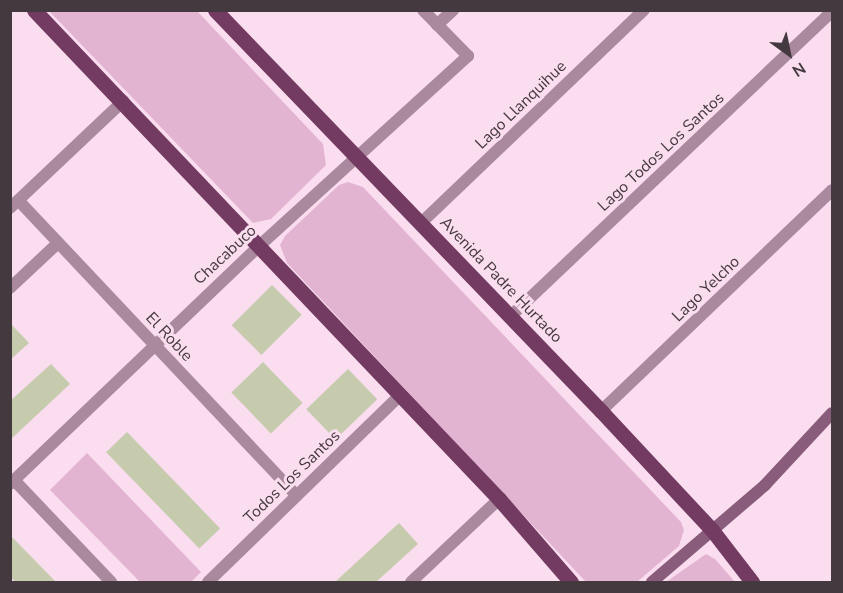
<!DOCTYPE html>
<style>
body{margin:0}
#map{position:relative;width:843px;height:593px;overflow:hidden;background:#faddef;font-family:"Nunito Sans",sans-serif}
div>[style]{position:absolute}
.green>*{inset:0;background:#e3b4d2}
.building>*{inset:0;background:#c6cbad;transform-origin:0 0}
.street>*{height:12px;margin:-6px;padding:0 6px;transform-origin:6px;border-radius:6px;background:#aa899e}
.secondary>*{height:12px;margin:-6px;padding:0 6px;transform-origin:6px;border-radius:6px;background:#8a5c7b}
.primary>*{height:15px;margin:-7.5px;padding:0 7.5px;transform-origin:7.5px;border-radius:7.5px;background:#733b61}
span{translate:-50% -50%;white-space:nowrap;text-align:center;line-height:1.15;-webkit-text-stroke:6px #faddef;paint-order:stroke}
.street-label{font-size:16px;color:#453940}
.frame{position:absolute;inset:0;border:12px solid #453940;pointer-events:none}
.north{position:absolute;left:759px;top:24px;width:60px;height:60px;-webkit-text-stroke:4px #faddef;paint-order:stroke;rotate:147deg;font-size:16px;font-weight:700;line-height:24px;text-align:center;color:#453940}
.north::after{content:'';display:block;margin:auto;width:21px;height:27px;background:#453940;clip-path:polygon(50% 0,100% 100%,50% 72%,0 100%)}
</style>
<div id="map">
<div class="green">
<div style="clip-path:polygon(49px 11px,197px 11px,323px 144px,326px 165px,271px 219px,253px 223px)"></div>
<div style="clip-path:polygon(348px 182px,363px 187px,681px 522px,684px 530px,679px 546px,637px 582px,586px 582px,287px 263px,280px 245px,285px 236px,339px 185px)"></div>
<div style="clip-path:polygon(87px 453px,201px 572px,191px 582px,140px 582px,50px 490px)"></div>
<div style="clip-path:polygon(706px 554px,715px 559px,735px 582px,666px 582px)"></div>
</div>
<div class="building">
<div style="left:272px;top:285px;width:42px;height:57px;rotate:45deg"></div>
<div style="clip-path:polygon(10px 323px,29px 343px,10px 360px)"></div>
<div style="left:263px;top:362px;width:57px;height:44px;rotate:46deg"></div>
<div style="clip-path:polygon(51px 364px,70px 384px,10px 440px,10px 401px)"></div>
<div style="left:348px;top:369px;width:42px;height:58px;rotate:46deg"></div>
<div style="left:127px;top:432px;width:134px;height:29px;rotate:46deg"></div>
<div style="clip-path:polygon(399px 523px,418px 544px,376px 582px,335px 582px)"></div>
<div style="clip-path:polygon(10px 535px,56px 582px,16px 582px,10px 577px)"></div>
</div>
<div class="street">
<div style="left:437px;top:25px;width:22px;rotate:-43deg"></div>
<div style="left:19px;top:201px;width:405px;rotate:46.7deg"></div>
<div style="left:10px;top:208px;width:156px;rotate:-43.4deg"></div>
<div style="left:421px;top:223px;width:308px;rotate:-43.7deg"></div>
<div style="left:10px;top:288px;width:66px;rotate:-43.2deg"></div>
<div style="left:511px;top:316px;width:443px;rotate:-43.5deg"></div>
<div style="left:601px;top:411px;width:320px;rotate:-43.7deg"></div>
<div style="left:14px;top:480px;width:141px;rotate:46.4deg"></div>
<div style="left:10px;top:484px;width:343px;rotate:-43.7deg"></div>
<div style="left:258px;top:247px;width:284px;rotate:-42.3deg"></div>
<div style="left:468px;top:56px;width:64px;rotate:-134.4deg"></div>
<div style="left:208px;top:582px;width:267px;rotate:-44.2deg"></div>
<div style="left:411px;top:582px;width:121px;rotate:-43.3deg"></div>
</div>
<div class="secondary">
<div style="left:652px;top:582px;width:149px;rotate:-40.6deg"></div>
<div style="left:765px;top:485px;width:98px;rotate:-47.1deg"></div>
</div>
<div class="primary">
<div style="left:34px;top:10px;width:675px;rotate:46.44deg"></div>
<div style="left:499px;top:499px;width:110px;rotate:49.1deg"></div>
<div style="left:215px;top:10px;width:557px;rotate:46.09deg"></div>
<div style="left:601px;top:411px;width:163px;rotate:47deg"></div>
<div style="left:712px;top:530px;width:66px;rotate:52.4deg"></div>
</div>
<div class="street-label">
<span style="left:521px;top:105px;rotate:-44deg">Lago Llanquihue</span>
<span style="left:661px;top:152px;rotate:-43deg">Lago Todos Los Santos</span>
<span style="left:225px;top:255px;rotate:-43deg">Chacabuco</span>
<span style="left:501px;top:280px;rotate:46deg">Avenida Padre Hurtado</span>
<span style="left:706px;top:289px;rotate:-44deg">Lago Yelcho</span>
<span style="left:169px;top:337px;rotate:47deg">El Roble</span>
<span style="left:292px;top:477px;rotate:-44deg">Todos Los Santos</span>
</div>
<div class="frame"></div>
<div class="north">N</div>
</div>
